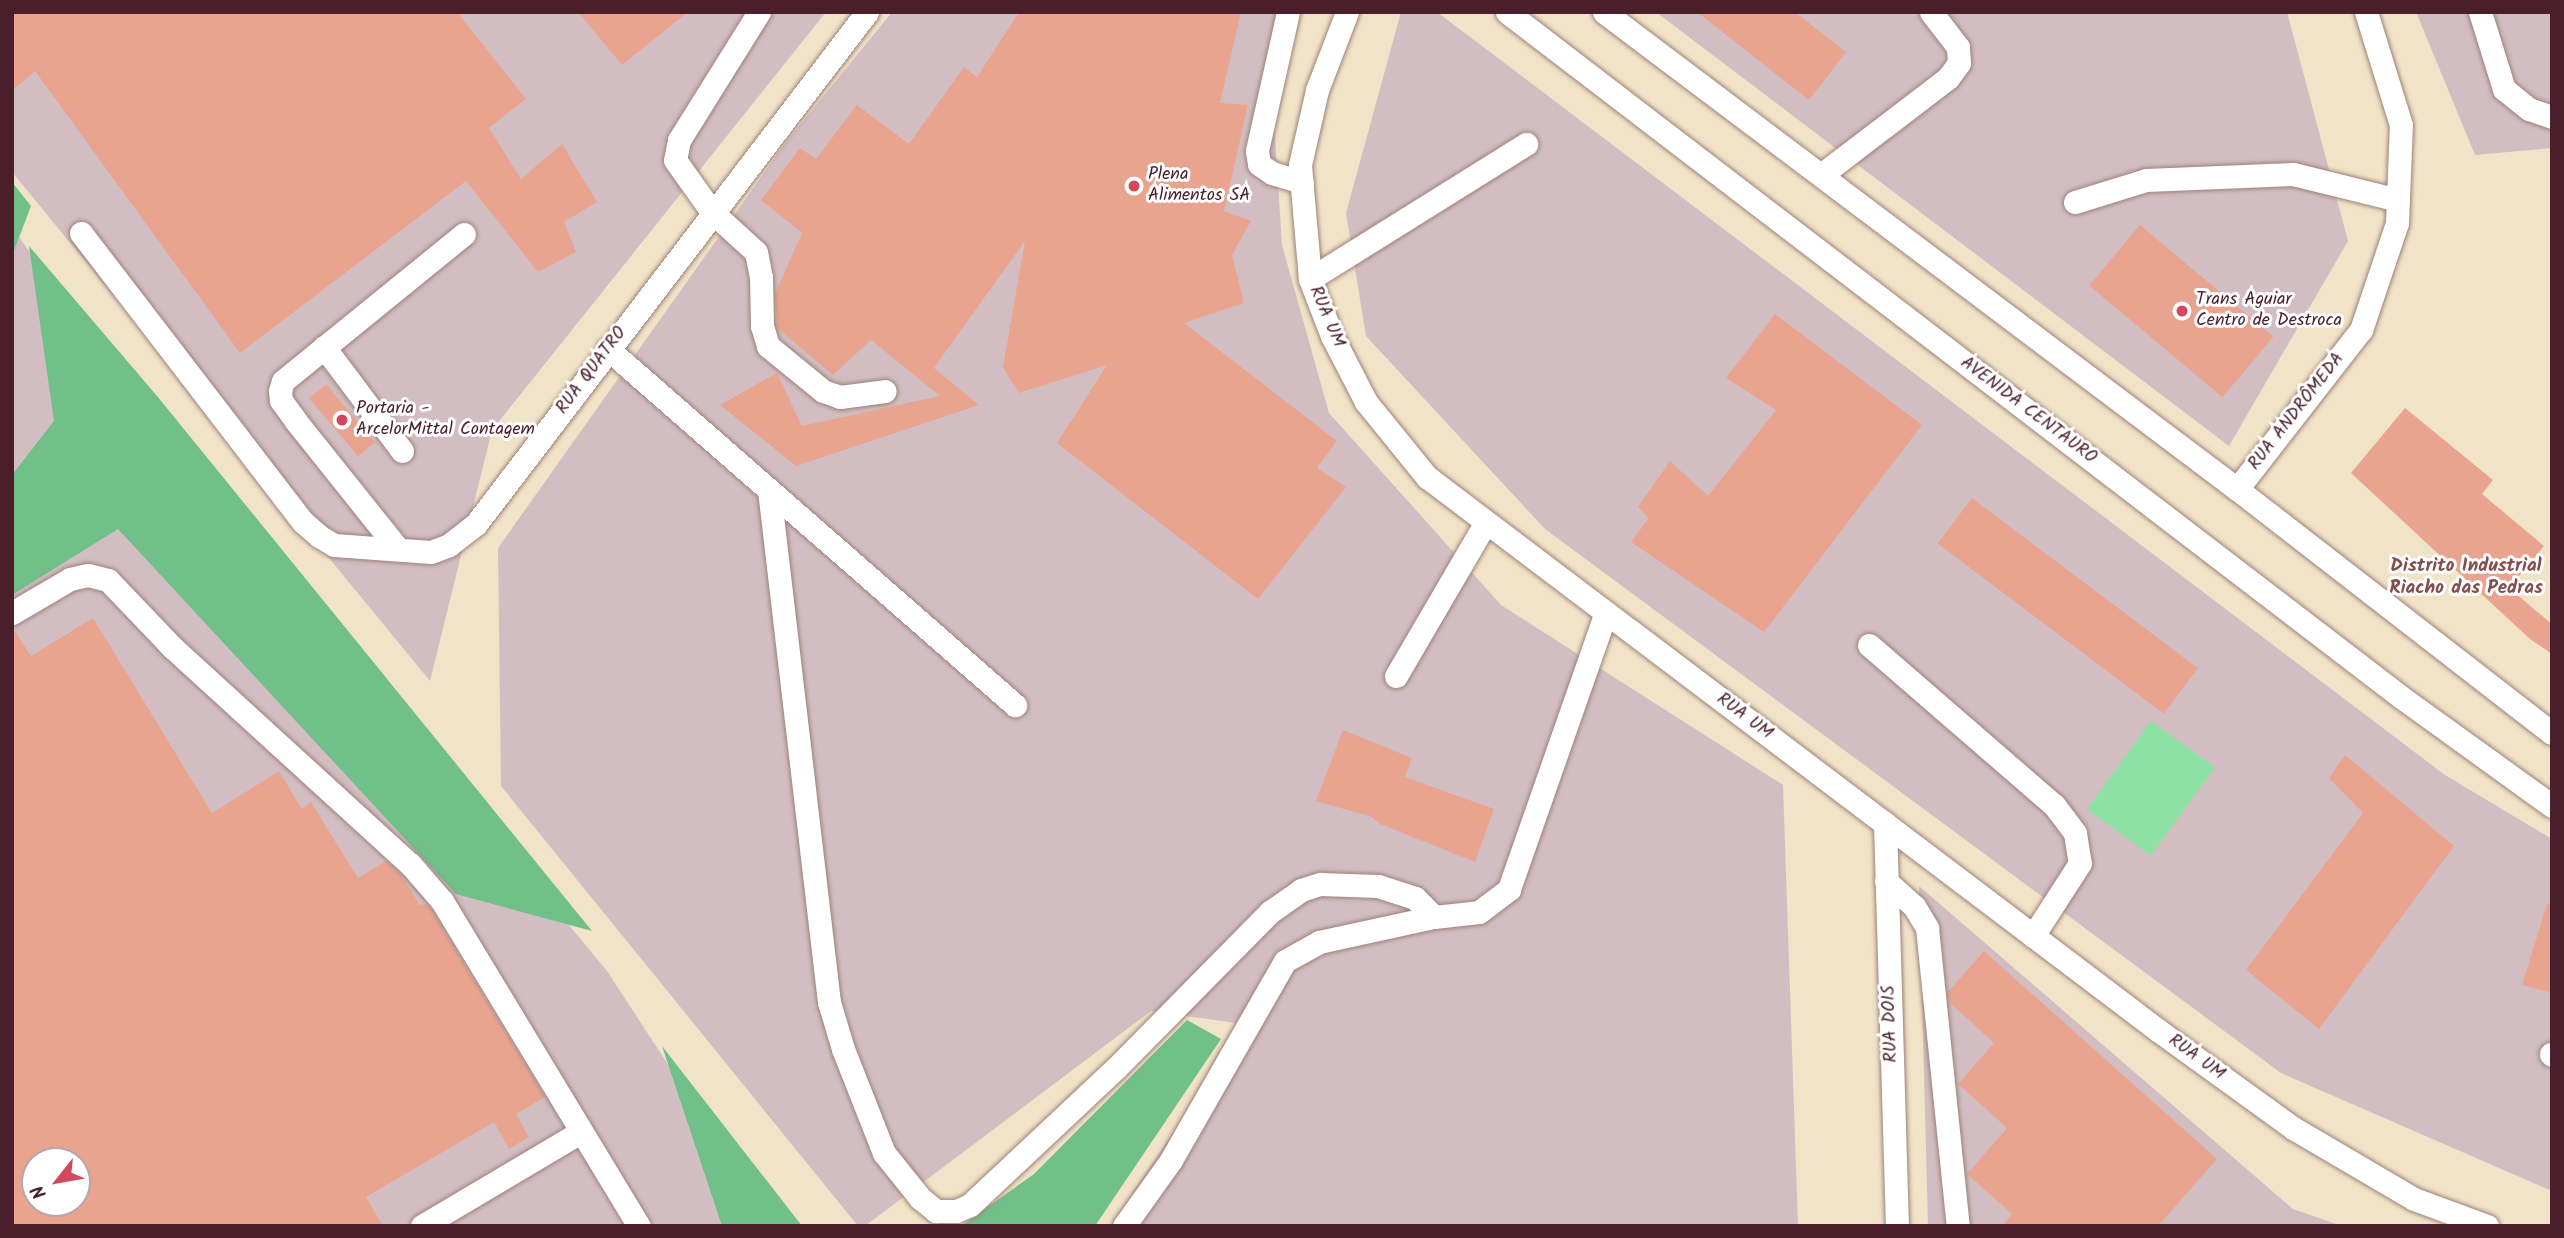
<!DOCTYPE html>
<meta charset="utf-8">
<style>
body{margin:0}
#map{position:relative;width:2564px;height:1238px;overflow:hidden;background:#f1e3c7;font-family:Kalam,sans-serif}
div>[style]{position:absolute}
.industrial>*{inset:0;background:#d2bec2}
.green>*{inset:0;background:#8ce1a3;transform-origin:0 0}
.forest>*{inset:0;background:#71bf89}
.building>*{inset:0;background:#e9a490;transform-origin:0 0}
.roads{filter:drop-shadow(0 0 2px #9e8179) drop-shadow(0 0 2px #9e8179)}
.minor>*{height:23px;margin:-11.5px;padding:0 11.5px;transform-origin:11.5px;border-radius:11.5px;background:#fff}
.dots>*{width:19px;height:19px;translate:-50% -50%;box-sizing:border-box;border:4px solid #fff;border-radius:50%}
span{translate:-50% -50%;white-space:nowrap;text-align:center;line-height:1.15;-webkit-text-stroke:6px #fff;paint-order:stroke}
.poi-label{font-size:18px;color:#4a1f2b}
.left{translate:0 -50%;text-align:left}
.street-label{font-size:18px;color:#4a1f2b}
.neighbourhood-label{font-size:19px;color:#824e4e;font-weight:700}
.frame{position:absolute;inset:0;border:14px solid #4a1f2b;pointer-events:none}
.north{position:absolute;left:21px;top:1147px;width:70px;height:70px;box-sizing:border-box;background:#fff;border:2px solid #b7a5aa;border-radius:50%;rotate:239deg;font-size:19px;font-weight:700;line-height:28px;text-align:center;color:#4a1f2b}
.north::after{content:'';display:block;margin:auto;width:24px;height:32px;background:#d1495b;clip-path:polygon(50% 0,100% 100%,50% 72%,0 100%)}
</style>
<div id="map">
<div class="industrial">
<div style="clip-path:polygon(12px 12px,826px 12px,492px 430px,430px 681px,12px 172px)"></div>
<div style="clip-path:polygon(892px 12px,1286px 12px,1272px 92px,1282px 245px,1329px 413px,1501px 605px,1783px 785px,1798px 1226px,1110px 1226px,1174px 1131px,1236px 1023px,1151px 1011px,865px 1226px,858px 1226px,501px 786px,498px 548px,786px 142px)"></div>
<div style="clip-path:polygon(1401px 12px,1437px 12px,2445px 775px,2552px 839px,2552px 1191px,2281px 1073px,1545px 529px,1366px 336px,1346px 213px)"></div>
<div style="clip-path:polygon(1656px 12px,2287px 12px,2348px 241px,2229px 446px)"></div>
<div style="clip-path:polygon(2416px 12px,2552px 12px,2552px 148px,2475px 155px)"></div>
<div style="clip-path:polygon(evenodd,12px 228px,209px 491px,607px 971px,759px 1204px,747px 1226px,12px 1226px,12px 228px,35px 1161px,77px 1161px,77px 1203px,35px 1203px,35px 1161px)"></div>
<div style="clip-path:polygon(1919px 886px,2293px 1209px,2342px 1226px,1928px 1226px)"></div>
</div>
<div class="green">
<div style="left:2151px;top:721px;width:79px;height:109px;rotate:36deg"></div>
</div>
<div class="forest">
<div style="clip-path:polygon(12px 182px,31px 206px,12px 256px)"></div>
<div style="clip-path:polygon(29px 246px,157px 396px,592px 931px,456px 894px,118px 529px,12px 595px,12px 475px,54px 421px)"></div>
<div style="clip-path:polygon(1187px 1020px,1221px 1039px,1095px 1226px,961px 1226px,1034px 1174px)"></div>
<div style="clip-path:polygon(662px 1046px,802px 1226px,722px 1226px)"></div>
</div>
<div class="building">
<div style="clip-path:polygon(12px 12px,457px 12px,526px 99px,489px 128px,521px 179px,562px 144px,597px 202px,564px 222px,576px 252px,538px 272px,466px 181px,240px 353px,35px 71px,12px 91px)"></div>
<div style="clip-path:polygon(578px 12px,688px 12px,622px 65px)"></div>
<div style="clip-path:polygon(1019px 12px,1241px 12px,1220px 103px,1248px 105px,1224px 211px,1251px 221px,1232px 255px,1244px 303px,1184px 323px,1337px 441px,1317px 468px,1346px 487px,1258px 599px,1057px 443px,1107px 365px,1019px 393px,1003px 367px,1025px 241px,934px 368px,979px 405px,796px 466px,720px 405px,777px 373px,802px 426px,940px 396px,871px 340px,833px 375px,777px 328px,775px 294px,802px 233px,761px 200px,800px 148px,816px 159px,857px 105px,909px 144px,964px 67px,977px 77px)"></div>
<div style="clip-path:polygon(1697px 12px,1795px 12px,1846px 52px,1809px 100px)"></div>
<div style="left:2140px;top:225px;width:174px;height:79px;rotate:40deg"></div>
<div style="clip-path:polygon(1775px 314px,1922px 425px,1764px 632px,1631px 542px,1649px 518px,1638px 507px,1670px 461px,1708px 496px,1776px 410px,1726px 378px)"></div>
<div style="left:326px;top:384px;width:76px;height:22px;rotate:50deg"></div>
<div style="clip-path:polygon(2405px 408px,2493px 480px,2482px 494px,2544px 546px,2509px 588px,2552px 624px,2552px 654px,2530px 639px,2351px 473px)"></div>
<div style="left:1972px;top:498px;width:283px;height:57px;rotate:37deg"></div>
<div style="clip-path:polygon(evenodd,93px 618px,212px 813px,279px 771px,302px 809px,311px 802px,358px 878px,386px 861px,401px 875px,420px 905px,426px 904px,431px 909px,545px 1097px,516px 1114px,529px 1137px,509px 1149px,494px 1122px,366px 1197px,383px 1226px,12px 1226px,12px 627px,31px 656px,93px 618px,35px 1161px,77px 1161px,77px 1203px,35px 1203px,35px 1161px)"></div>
<div style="clip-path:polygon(1343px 730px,1412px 758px,1405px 777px,1494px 809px,1475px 862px,1380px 824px,1372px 817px,1316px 801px)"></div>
<div style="clip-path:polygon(2345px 755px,2454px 846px,2319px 1029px,2246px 970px,2363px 813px,2329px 778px)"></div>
<div style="clip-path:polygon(2547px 904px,2552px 905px,2552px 993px,2522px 985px)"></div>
<div style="clip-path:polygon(1984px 951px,2217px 1159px,2158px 1226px,2002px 1226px,2012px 1214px,1967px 1174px,2007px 1128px,1958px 1084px,1994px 1043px,1949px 1002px,1948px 992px)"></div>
</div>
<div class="roads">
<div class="minor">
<div style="left:759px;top:12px;width:151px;rotate:122deg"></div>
<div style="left:679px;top:140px;width:20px;rotate:101deg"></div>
<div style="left:675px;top:160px;width:64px;rotate:54.6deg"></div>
<div style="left:712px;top:212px;width:59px;rotate:42.3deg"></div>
<div style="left:756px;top:252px;width:25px;rotate:79deg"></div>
<div style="left:761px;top:277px;width:49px;rotate:88.8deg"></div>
<div style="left:762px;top:326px;width:21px;rotate:73deg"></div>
<div style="left:768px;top:346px;width:71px;rotate:39.3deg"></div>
<div style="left:823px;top:391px;width:18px;rotate:19deg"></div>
<div style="left:840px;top:397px;width:45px;rotate:-7.6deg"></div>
<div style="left:1288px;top:12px;width:142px;rotate:102.6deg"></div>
<div style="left:1257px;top:151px;width:13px;rotate:81deg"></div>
<div style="left:1259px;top:164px;width:16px;rotate:35deg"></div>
<div style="left:1272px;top:173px;width:31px;rotate:17deg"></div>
<div style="left:1347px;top:12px;width:84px;rotate:111deg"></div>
<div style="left:1317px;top:90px;width:77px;rotate:102.8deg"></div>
<div style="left:1300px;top:165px;width:114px;rotate:85deg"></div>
<div style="left:1310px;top:279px;width:61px;rotate:68.9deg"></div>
<div style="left:1332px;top:336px;width:74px;rotate:62.7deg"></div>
<div style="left:1366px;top:402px;width:97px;rotate:50.9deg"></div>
<div style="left:1427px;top:477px;width:918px;rotate:37.12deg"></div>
<div style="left:2159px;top:1031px;width:165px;rotate:35.9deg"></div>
<div style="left:2293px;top:1128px;width:140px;rotate:30.4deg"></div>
<div style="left:2414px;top:1199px;width:78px;rotate:20.3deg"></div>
<div style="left:1507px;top:12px;width:1126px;rotate:37.46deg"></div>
<div style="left:2401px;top:697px;width:186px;rotate:35.8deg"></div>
<div style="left:1604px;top:12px;width:793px;rotate:37deg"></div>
<div style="left:2237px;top:489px;width:398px;rotate:37.8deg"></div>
<div style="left:2480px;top:12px;width:81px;rotate:72.7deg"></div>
<div style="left:2504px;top:89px;width:32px;rotate:39deg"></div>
<div style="left:2529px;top:109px;width:24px;rotate:19deg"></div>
<div style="left:1821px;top:175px;width:160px;rotate:-37.4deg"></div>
<div style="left:1948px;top:78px;width:19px;rotate:-54deg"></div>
<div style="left:1959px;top:63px;width:16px;rotate:-94deg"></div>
<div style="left:1958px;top:47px;width:44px;rotate:-127.6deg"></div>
<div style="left:2075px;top:202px;width:74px;rotate:-17.2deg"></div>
<div style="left:2146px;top:180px;width:147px;rotate:-2.3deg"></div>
<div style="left:2293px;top:174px;width:108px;rotate:13.9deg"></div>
<div style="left:81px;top:233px;width:364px;rotate:52.5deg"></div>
<div style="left:303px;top:522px;width:21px;rotate:41deg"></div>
<div style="left:319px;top:536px;width:17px;rotate:31deg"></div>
<div style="left:334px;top:545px;width:97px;rotate:4.1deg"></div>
<div style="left:431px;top:552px;width:19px;rotate:-21deg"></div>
<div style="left:449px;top:545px;width:34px;rotate:-38deg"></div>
<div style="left:476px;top:524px;width:644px;rotate:-52.63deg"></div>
<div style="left:1310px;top:279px;width:255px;rotate:-32deg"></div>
<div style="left:324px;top:347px;width:130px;rotate:53.1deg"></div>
<div style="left:608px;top:349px;width:541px;rotate:41.18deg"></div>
<div style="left:2237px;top:489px;width:202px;rotate:-52.1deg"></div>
<div style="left:2361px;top:330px;width:113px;rotate:-71.4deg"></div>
<div style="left:2397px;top:223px;width:98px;rotate:-87.7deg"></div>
<div style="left:2401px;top:125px;width:118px;rotate:-107.2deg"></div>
<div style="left:769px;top:490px;width:516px;rotate:83.32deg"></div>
<div style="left:829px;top:1002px;width:49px;rotate:73.4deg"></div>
<div style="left:843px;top:1049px;width:112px;rotate:68.5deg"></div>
<div style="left:884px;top:1153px;width:58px;rotate:51.3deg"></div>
<div style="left:920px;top:1198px;width:21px;rotate:39deg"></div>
<div style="left:936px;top:1211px;width:20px"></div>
<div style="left:956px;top:1211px;width:15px;rotate:-23deg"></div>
<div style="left:970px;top:1205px;width:200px;rotate:-43.2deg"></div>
<div style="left:1116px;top:1068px;width:219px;rotate:-45.4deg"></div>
<div style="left:1270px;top:912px;width:38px;rotate:-35deg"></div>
<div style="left:1301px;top:890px;width:20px;rotate:-18deg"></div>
<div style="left:1320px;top:884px;width:58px;rotate:2deg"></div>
<div style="left:1378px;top:886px;width:39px;rotate:18deg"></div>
<div style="left:1415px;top:898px;width:27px;rotate:45deg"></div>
<div style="left:398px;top:549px;width:164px;rotate:-128.6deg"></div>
<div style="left:296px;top:421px;width:26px;rotate:-126deg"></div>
<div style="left:281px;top:400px;width:9px;rotate:-96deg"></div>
<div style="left:280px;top:391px;width:10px;rotate:-73deg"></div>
<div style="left:283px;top:381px;width:233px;rotate:-39.1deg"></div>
<div style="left:12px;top:613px;width:67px;rotate:-30.4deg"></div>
<div style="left:70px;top:579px;width:18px;rotate:-13deg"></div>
<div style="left:88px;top:575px;width:21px;rotate:14deg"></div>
<div style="left:108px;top:580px;width:93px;rotate:46.3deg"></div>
<div style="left:172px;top:647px;width:322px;rotate:42.4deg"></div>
<div style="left:410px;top:864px;width:49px;rotate:49.1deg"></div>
<div style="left:442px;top:901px;width:380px;rotate:58.8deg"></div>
<div style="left:1869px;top:645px;width:245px;rotate:40.9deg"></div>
<div style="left:2054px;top:805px;width:35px;rotate:53deg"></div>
<div style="left:2075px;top:833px;width:30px;rotate:81deg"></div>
<div style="left:2080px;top:863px;width:87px;rotate:122.8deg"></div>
<div style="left:1396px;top:676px;width:178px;rotate:-59.7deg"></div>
<div style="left:1885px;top:823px;width:403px;rotate:88.3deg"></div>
<div style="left:1886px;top:881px;width:38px;rotate:42deg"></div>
<div style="left:1914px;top:906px;width:26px;rotate:59deg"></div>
<div style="left:1927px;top:928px;width:300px;rotate:84.1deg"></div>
<div style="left:2551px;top:1054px;width:1px;rotate:45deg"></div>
<div style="left:422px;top:1226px;width:184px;rotate:-30.7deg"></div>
<div style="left:1124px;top:1226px;width:81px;rotate:-54.5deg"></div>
<div style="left:1171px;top:1160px;width:229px;rotate:-60.2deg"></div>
<div style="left:1285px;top:961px;width:39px;rotate:-29deg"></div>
<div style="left:1319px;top:942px;width:118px;rotate:-12.3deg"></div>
<div style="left:1434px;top:917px;width:45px;rotate:-6.3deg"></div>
<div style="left:1479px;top:912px;width:38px;rotate:-37deg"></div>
<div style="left:1509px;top:889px;width:293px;rotate:-70.7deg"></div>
</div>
</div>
<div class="dots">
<div style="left:1134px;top:186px;background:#d1495b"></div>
<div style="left:2182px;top:311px;background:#d1495b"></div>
<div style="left:342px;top:420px;background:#d1495b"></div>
</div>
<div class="poi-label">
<span class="left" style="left:1148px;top:186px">Plena<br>Alimentos SA</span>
<span class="left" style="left:2196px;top:311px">Trans Aguiar<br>Centro de Destroca</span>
<span class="left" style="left:356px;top:420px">Portaria -<br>ArcelorMittal Contagem</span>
</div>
<div class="street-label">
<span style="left:1326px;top:317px;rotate:67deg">RUA UM</span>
<span style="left:592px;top:371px;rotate:-53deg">RUA QUATRO</span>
<span style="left:2028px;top:411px;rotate:37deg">AVENIDA CENTAURO</span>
<span style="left:2297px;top:412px;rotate:-52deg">RUA ANDRÔMEDA</span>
<span style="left:1744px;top:717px;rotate:37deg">RUA UM</span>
<span style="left:1891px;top:1024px;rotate:-92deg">RUA DOIS</span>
<span style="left:2196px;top:1058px;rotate:36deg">RUA UM</span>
</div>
<div class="neighbourhood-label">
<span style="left:2466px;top:578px">Distrito Industrial<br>Riacho das Pedras</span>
</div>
<div class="frame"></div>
<div class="north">N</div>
</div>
